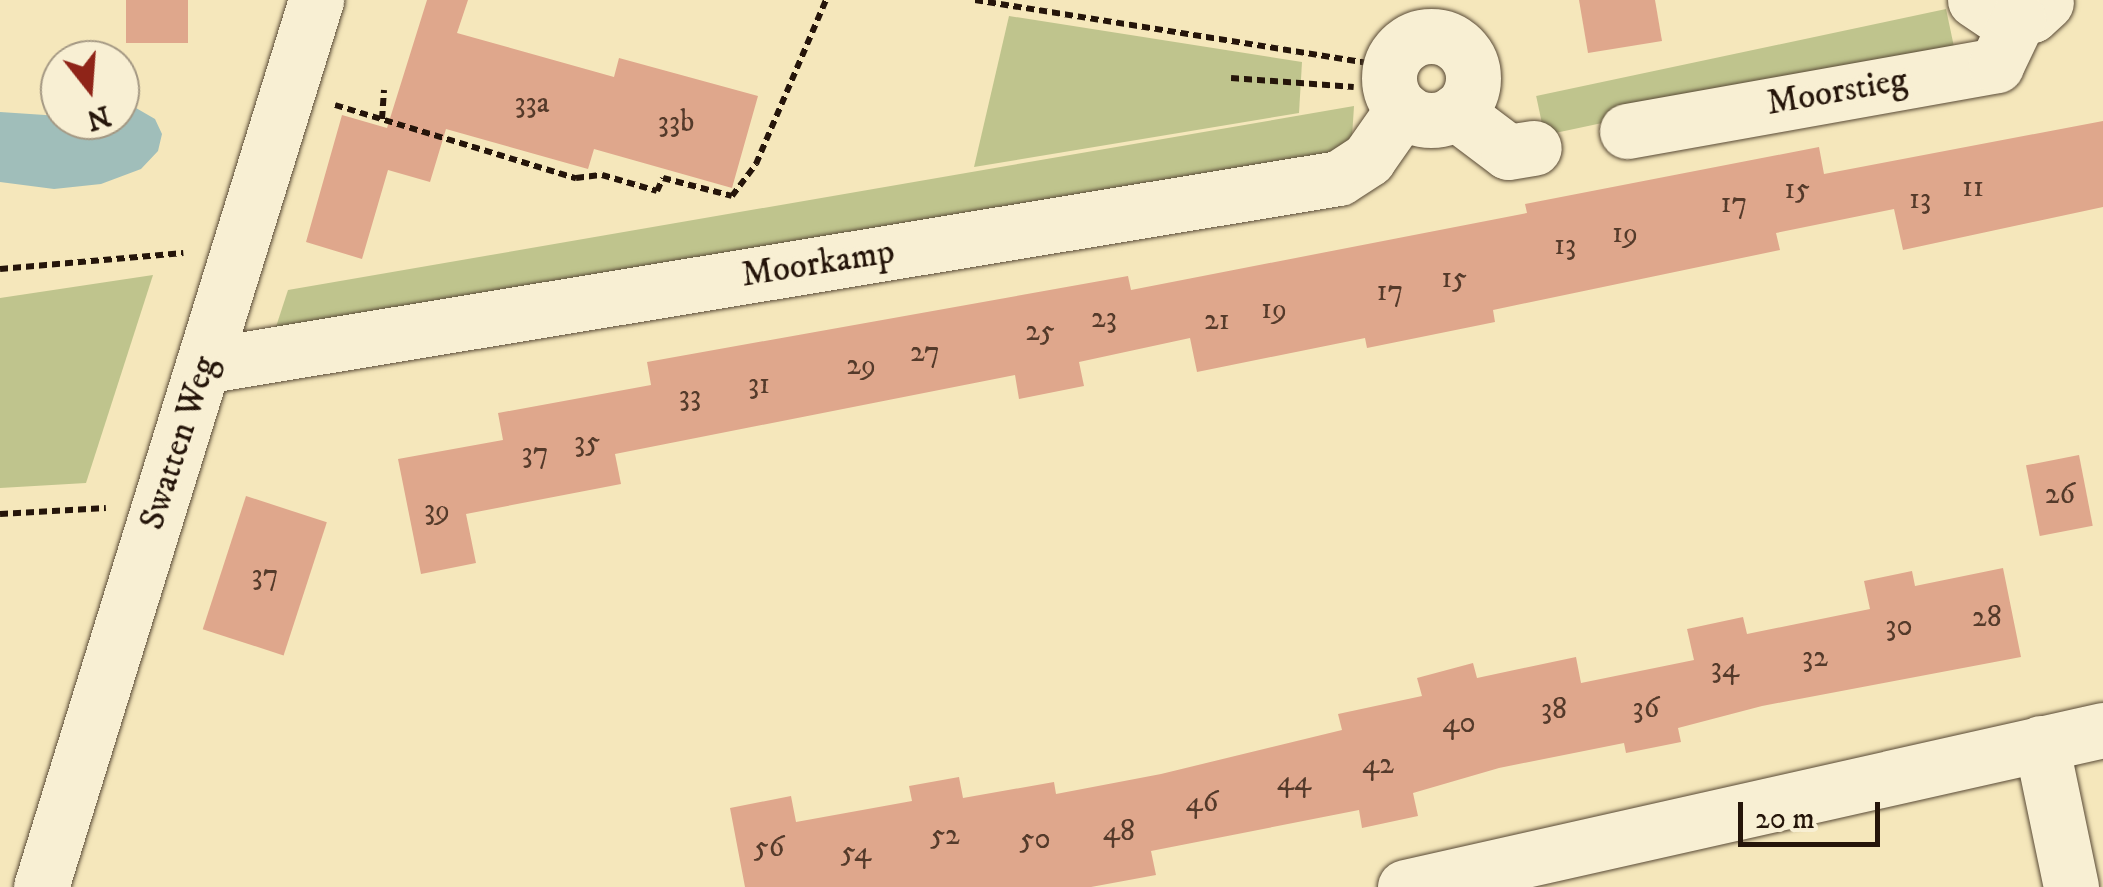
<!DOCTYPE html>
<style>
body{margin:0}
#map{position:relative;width:2103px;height:887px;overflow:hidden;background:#f5e7bb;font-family:"IM FELL DW Pica",serif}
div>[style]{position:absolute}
.green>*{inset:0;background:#bfc48d;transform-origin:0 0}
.water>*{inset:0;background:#a0beba}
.building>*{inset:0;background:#dfa78c;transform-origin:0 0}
.path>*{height:6px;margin-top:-3px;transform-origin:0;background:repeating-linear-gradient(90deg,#25150a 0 8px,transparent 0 13px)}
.roads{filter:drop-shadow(0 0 2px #594a36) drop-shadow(0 0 2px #594a36)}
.minor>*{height:55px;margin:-27.5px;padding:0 27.5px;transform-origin:27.5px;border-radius:27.5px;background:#f8efd3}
.minor>.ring{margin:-27.5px;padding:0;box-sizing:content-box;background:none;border:55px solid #f8efd3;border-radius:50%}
span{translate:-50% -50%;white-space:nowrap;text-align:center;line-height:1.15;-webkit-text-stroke:9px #f8efd3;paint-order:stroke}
.number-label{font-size:30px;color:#543a2a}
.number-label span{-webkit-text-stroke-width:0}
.street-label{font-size:35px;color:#25150a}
.north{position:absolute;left:40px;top:40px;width:100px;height:100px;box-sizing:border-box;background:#f8efd3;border:2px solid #a49883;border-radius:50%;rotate:163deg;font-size:28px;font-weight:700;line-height:40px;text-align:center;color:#25150a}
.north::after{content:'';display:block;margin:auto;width:35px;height:45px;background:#8f2418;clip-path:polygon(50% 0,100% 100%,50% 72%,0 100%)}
.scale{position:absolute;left:1738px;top:802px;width:142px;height:45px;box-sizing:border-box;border:5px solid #25150a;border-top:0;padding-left:12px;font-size:30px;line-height:35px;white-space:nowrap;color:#25150a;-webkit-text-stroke:8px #f8efd3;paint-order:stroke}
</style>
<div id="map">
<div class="green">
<div style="left:1946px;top:9px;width:40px;height:419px;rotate:78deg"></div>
<div style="clip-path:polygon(1009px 16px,1302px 62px,1299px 113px,974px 167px)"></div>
<div style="clip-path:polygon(1354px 106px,1352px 137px,1332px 159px,272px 339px,288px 290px)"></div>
<div style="clip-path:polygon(153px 275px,86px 483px,0 488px,0 298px)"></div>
</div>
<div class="water">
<div style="clip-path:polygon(136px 108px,155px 119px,162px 134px,158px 151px,141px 169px,101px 184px,54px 189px,0 182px,0 112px,120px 120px,120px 109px)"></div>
</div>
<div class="building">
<div style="left:126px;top:0;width:62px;height:43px"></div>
<div style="clip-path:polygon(427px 0,468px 0,457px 33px,614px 77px,619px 58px,758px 96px,732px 188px,594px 149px,588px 169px,446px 129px,430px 182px,388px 170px,362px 259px,306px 242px,342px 115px,387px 128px)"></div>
<div style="clip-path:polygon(1579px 0,1655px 0,1662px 41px,1588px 53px)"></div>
<div style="clip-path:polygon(2103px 121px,2103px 207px,1903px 250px,1894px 209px,1776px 233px,1780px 250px,1493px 310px,1495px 322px,1367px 348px,1365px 338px,1197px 372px,1190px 338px,1079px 362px,1084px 386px,1019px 399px,1015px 375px,615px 454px,621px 484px,466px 514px,476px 563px,421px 574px,398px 459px,503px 440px,498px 413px,651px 385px,647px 362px,1128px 276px,1131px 290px,1527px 213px,1525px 204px,1819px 147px,1824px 174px)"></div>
<div style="left:2079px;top:455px;width:72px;height:54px;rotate:79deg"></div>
<div style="left:246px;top:496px;width:85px;height:140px;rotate:18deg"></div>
<div style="clip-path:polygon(2003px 568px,2021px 657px,1762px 706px,1678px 728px,1681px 742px,1626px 753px,1624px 743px,1499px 768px,1413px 793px,1418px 816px,1362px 828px,1359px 810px,1151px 851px,1156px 875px,1091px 887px,745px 887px,730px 808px,791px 796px,796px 822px,912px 801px,909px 786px,959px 777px,963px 798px,1054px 782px,1056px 794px,1161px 774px,1342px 730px,1338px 714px,1422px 696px,1417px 678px,1473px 663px,1477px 678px,1576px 657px,1581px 683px,1694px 660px,1687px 629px,1743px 617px,1747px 634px,1870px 609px,1864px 581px,1912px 571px,1915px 586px)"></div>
</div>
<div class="path">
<div style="left:975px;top:0;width:409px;rotate:9.1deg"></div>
<div style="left:1231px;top:78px;width:123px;rotate:4.2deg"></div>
<div style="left:335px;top:105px;width:252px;rotate:16.9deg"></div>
<div style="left:576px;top:178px;width:26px;rotate:-7deg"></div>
<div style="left:602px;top:175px;width:57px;rotate:16.2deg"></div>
<div style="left:657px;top:191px;width:14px;rotate:-65deg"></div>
<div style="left:663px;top:178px;width:71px;rotate:14.6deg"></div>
<div style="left:732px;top:196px;width:40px;rotate:-53deg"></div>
<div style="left:756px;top:164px;width:178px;rotate:-66.9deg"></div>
<div style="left:382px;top:119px;width:29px;rotate:-86deg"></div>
<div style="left:0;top:269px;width:184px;rotate:-5deg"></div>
<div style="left:0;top:514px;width:106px;rotate:-3.2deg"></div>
</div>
<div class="roads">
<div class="minor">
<div style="left:1975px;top:0;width:34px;rotate:34deg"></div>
<div style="left:2003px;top:19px;width:29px;rotate:-8deg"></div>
<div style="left:2032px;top:15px;width:19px;rotate:-43deg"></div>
<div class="ring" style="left:1389px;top:36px;width:29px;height:29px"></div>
<div style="left:1455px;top:112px;width:66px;rotate:37deg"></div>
<div style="left:1508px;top:152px;width:26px;rotate:-9deg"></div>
<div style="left:1627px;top:131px;width:375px;rotate:-10.1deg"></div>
<div style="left:1996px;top:65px;width:51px;rotate:-64.4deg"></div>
<div style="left:203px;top:366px;width:1151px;rotate:-9.4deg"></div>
<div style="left:1339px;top:178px;width:35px;rotate:-33deg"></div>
<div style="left:1368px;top:159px;width:61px;rotate:-55deg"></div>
<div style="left:2041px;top:743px;width:147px;rotate:78.2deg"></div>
<div style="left:41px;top:887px;width:929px;rotate:-72.77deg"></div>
<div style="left:1405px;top:887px;width:715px;rotate:-12.68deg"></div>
</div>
</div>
<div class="number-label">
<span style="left:532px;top:104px">33a</span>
<span style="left:676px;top:123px">33b</span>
<span style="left:1973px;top:188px">11</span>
<span style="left:1797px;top:190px">15</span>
<span style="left:1920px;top:200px">13</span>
<span style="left:1734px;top:204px">17</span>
<span style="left:1625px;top:234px">19</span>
<span style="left:1565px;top:246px">13</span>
<span style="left:1454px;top:279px">15</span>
<span style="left:1390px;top:292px">17</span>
<span style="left:1274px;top:310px">19</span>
<span style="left:1104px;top:319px">23</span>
<span style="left:1217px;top:321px">21</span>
<span style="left:1040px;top:332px">25</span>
<span style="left:925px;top:353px">27</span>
<span style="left:861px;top:366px">29</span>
<span style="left:759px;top:385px">31</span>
<span style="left:690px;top:397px">33</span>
<span style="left:587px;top:443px">35</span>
<span style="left:535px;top:454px">37</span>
<span style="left:2060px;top:495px">26</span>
<span style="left:437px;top:511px">39</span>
<span style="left:265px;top:576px">37</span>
<span style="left:1987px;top:618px">28</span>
<span style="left:1899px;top:627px">30</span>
<span style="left:1815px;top:658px">32</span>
<span style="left:1725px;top:669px">34</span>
<span style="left:1646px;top:709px">36</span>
<span style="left:1554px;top:710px">38</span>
<span style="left:1459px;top:724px">40</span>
<span style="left:1378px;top:765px">42</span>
<span style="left:1294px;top:782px">44</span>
<span style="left:1202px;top:803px">46</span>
<span style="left:1119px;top:832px">48</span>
<span style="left:945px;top:836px">52</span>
<span style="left:1035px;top:840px">50</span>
<span style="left:769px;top:848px">56</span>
<span style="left:856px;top:853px">54</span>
</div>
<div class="street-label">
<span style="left:1837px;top:92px;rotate:-10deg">Moorstieg</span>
<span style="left:818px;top:264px;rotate:-9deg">Moorkamp</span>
<span style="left:179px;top:443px;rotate:-72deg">Swatten Weg</span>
</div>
<div class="north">N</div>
<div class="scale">20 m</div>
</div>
